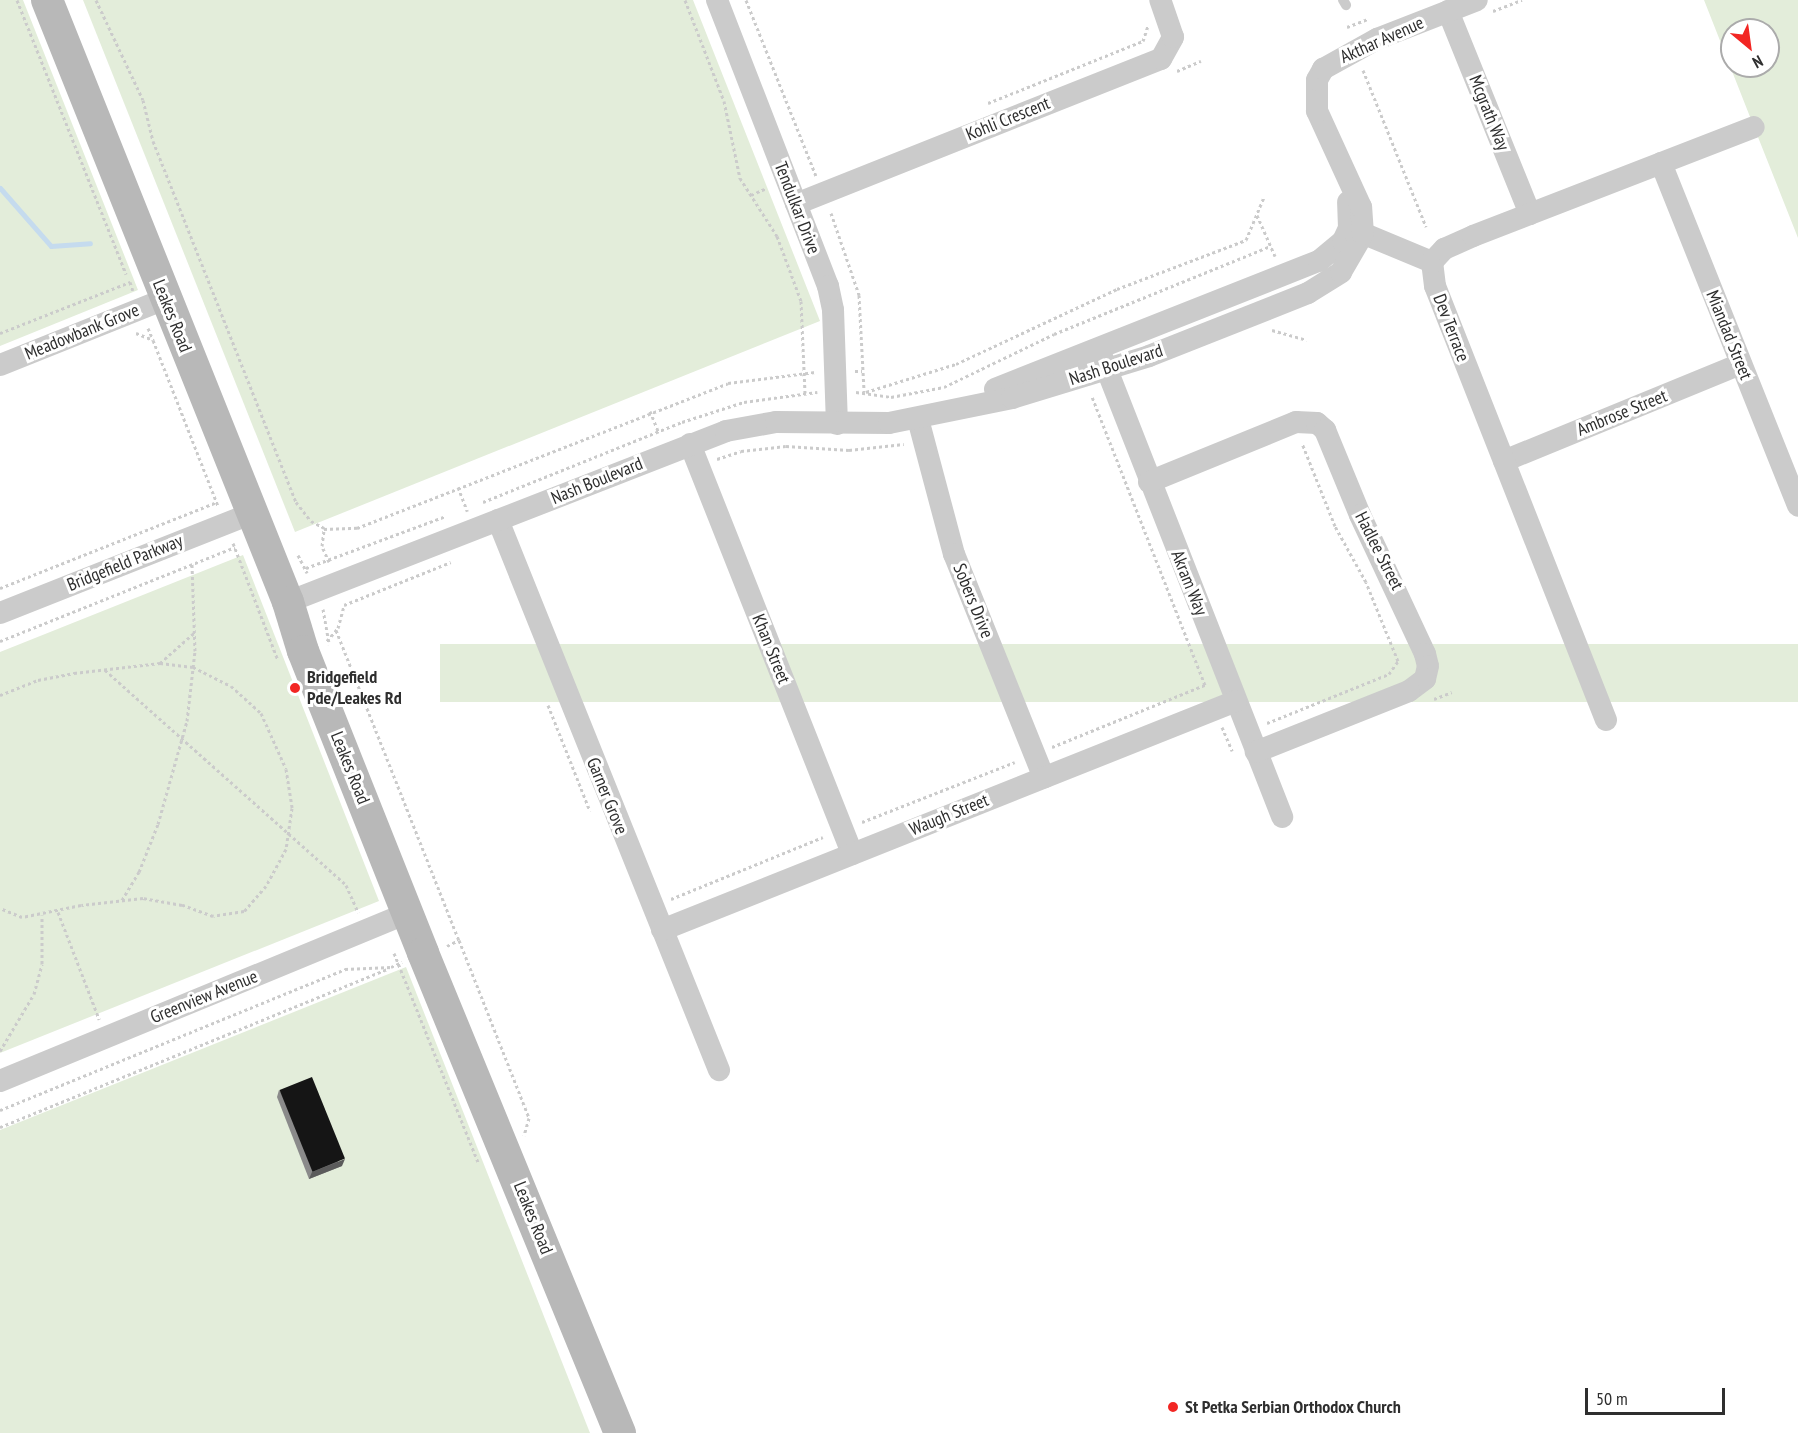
<!DOCTYPE html>
<style>
body{margin:0}
#map{position:relative;width:1798px;height:1433px;overflow:hidden;background:#fff;font-family:"PT Sans Narrow",sans-serif}
div>[style]{position:absolute}
.green>*{inset:0;background:#e3edda;transform-origin:0 0}
.stream>*{height:5px;margin:-2.5px;padding:0 2.5px;transform-origin:2.5px;border-radius:2.5px;background:#c5dbee}
.path>*{height:3px;margin-top:-1.5px;transform-origin:0;background:repeating-linear-gradient(90deg,#cbcbcb 0 3px,transparent 0 6px)}
.lane>*{height:10px;margin:-5px;padding:0 5px;transform-origin:5px;border-radius:5px;background:#cbcbcb}
.street>*{height:22px;margin:-11px;padding:0 11px;transform-origin:11px;border-radius:11px;background:#cbcbcb}
.secondary>*{height:32px;margin:-16px;padding:0 16px;transform-origin:16px;border-radius:16px;background:#b8b8b8}
.wall>*{inset:0;background:#8a8a8a}
.shaded-wall>*{inset:0;background:#5b5b5b}
.building>*{inset:0;background:#151515;transform-origin:0 0}
.dots>*{width:16px;height:16px;translate:-50% -50%;box-sizing:border-box;border:3px solid #fff;border-radius:50%}
span{translate:-50% -50%;white-space:nowrap;text-align:center;line-height:1.15;-webkit-text-stroke:6px #fff;paint-order:stroke}
.street-label{font-size:18px;color:#2e2e2e}
.poi-label{font-size:18px;color:#2e2e2e;font-weight:700}
.left{translate:0 -50%;text-align:left}
.north{position:absolute;left:1720px;top:18px;width:60px;height:60px;box-sizing:border-box;background:#fff;border:2px solid #ababab;border-radius:50%;rotate:151deg;font-size:16px;font-weight:700;line-height:24px;text-align:center;color:#2e2e2e}
.north::after{content:'';display:block;margin:auto;width:21px;height:27px;background:#f22623;clip-path:polygon(50% 0,100% 100%,50% 72%,0 100%)}
.scale{position:absolute;left:1585px;top:1388px;width:140px;height:27px;box-sizing:border-box;border:3px solid #2e2e2e;border-top:0;padding-left:8px;font-size:18px;line-height:21px;white-space:nowrap;color:#2e2e2e;-webkit-text-stroke:4px #fff;paint-order:stroke}
</style>
<div id="map">
<div class="green">
<div style="clip-path:polygon(0 0,23px 0,138px 290px,0 346px)"></div>
<div style="clip-path:polygon(83px 0,693px 0,820px 321px,295px 532px)"></div>
<div style="clip-path:polygon(evenodd,1704px 0,1798px 0,1798px 238px,1754px 127px,1704px 0,1732px 30px,1768px 30px,1768px 66px,1732px 66px,1732px 30px)"></div>
<div style="clip-path:polygon(243px 555px,379px 901px,0 1053px,0 652px)"></div>
<div style="left:1798px;top:644px;width:58px;height:1358px;rotate:90deg"></div>
<div style="clip-path:polygon(406px 967px,590px 1433px,0 1433px,0 1130px)"></div>
</div>
<div class="stream">
<div style="left:0;top:188px;width:77px;rotate:48.7deg"></div>
<div style="left:51px;top:246px;width:39px;rotate:-4deg"></div>
</div>
<div class="path">
<div style="left:17px;top:0;width:295px;rotate:68.3deg"></div>
<div style="left:96px;top:0;width:110px;rotate:64.8deg"></div>
<div style="left:143px;top:100px;width:42px;rotate:76.3deg"></div>
<div style="left:153px;top:141px;width:388px;rotate:68.4deg"></div>
<div style="left:296px;top:502px;width:24px;rotate:52deg"></div>
<div style="left:311px;top:521px;width:15px;rotate:28deg"></div>
<div style="left:685px;top:0;width:108px;rotate:68.9deg"></div>
<div style="left:724px;top:101px;width:79px;rotate:78.3deg"></div>
<div style="left:740px;top:178px;width:69px;rotate:57.5deg"></div>
<div style="left:777px;top:236px;width:69px;rotate:69.7deg"></div>
<div style="left:801px;top:301px;width:92px;rotate:87.5deg"></div>
<div style="left:746px;top:0;width:189px;rotate:68.3deg"></div>
<div style="left:1493px;top:11px;width:31px;rotate:-21deg"></div>
<div style="left:1347px;top:27px;width:22px;rotate:-21deg"></div>
<div style="left:1363px;top:70px;width:169px;rotate:68.1deg"></div>
<div style="left:1177px;top:71px;width:26px;rotate:-23deg"></div>
<div style="left:988px;top:103px;width:167px;rotate:-21.8deg"></div>
<div style="left:1143px;top:41px;width:16px;rotate:-72deg"></div>
<div style="left:751px;top:195px;width:17px;rotate:-24deg"></div>
<div style="left:831px;top:213px;width:87px;rotate:71.1deg"></div>
<div style="left:859px;top:295px;width:97px;rotate:87deg"></div>
<div style="left:1257px;top:215px;width:45px;rotate:66.3deg"></div>
<div style="left:148px;top:328px;width:13px;rotate:67deg"></div>
<div style="left:1272px;top:330px;width:36px;rotate:16deg"></div>
<div style="left:0;top:333px;width:140px;rotate:-21.4deg"></div>
<div style="left:130px;top:282px;width:9px;rotate:72deg"></div>
<div style="left:136px;top:333px;width:18px;rotate:22deg"></div>
<div style="left:153px;top:340px;width:178px;rotate:68.6deg"></div>
<div style="left:855px;top:371px;width:7px"></div>
<div style="left:856px;top:392px;width:35px;rotate:8deg"></div>
<div style="left:891px;top:397px;width:54px;rotate:-10.7deg"></div>
<div style="left:944px;top:387px;width:122px;rotate:-25.7deg"></div>
<div style="left:1054px;top:334px;width:234px;rotate:-22.1deg"></div>
<div style="left:866px;top:392px;width:94px;rotate:-17.3deg"></div>
<div style="left:956px;top:364px;width:178px;rotate:-25deg"></div>
<div style="left:1117px;top:289px;width:138px;rotate:-20.8deg"></div>
<div style="left:1246px;top:240px;width:47px;rotate:-67.3deg"></div>
<div style="left:650px;top:411px;width:22px;rotate:68deg"></div>
<div style="left:717px;top:459px;width:25px;rotate:-18deg"></div>
<div style="left:741px;top:451px;width:45px;rotate:-6.3deg"></div>
<div style="left:786px;top:446px;width:63px;rotate:3.6deg"></div>
<div style="left:849px;top:450px;width:55px;rotate:-6.2deg"></div>
<div style="left:458px;top:487px;width:26px;rotate:69deg"></div>
<div style="left:483px;top:502px;width:214px;rotate:-21.9deg"></div>
<div style="left:682px;top:422px;width:65px;rotate:-17.9deg"></div>
<div style="left:744px;top:402px;width:74px;rotate:-7.8deg"></div>
<div style="left:233px;top:543px;width:125px;rotate:69deg"></div>
<div style="left:298px;top:555px;width:20px;rotate:63deg"></div>
<div style="left:329px;top:562px;width:17px;rotate:-114deg"></div>
<div style="left:322px;top:546px;width:17px;rotate:-83deg"></div>
<div style="left:324px;top:529px;width:33px;rotate:-2deg"></div>
<div style="left:357px;top:528px;width:398px;rotate:-21.3deg"></div>
<div style="left:728px;top:383px;width:88px;rotate:-7.2deg"></div>
<div style="left:306px;top:568px;width:149px;rotate:-20.4deg"></div>
<div style="left:0;top:588px;width:233px;rotate:-21.6deg"></div>
<div style="left:344px;top:605px;width:115px;rotate:-21.9deg"></div>
<div style="left:323px;top:609px;width:36px;rotate:80deg"></div>
<div style="left:336px;top:630px;width:334px;rotate:68.4deg"></div>
<div style="left:0;top:641px;width:253px;rotate:-21.8deg"></div>
<div style="left:327px;top:641px;width:17px;rotate:-50deg"></div>
<div style="left:338px;top:628px;width:24px;rotate:-75deg"></div>
<div style="left:160px;top:663px;width:47px;rotate:-41.5deg"></div>
<div style="left:105px;top:670px;width:323px;rotate:41.7deg"></div>
<div style="left:346px;top:885px;width:30px;rotate:66deg"></div>
<div style="left:0;top:695px;width:41px;rotate:-21.5deg"></div>
<div style="left:38px;top:680px;width:37px;rotate:-11deg"></div>
<div style="left:74px;top:673px;width:87px;rotate:-6.6deg"></div>
<div style="left:160px;top:663px;width:33px;rotate:7deg"></div>
<div style="left:193px;top:667px;width:42px;rotate:26.6deg"></div>
<div style="left:231px;top:686px;width:40px;rotate:42deg"></div>
<div style="left:261px;top:713px;width:61px;rotate:65.9deg"></div>
<div style="left:286px;top:769px;width:39px;rotate:81deg"></div>
<div style="left:292px;top:808px;width:41px;rotate:98.3deg"></div>
<div style="left:286px;top:849px;width:42px;rotate:118.4deg"></div>
<div style="left:266px;top:886px;width:33px;rotate:131deg"></div>
<div style="left:244px;top:911px;width:31px;rotate:171deg"></div>
<div style="left:213px;top:916px;width:33px;rotate:-160deg"></div>
<div style="left:182px;top:905px;width:40px;rotate:-170deg"></div>
<div style="left:143px;top:898px;width:62px;rotate:173.6deg"></div>
<div style="left:81px;top:905px;width:60px;rotate:168.5deg"></div>
<div style="left:22px;top:917px;width:24px;rotate:-158deg"></div>
<div style="left:1434px;top:699px;width:19px;rotate:-21deg"></div>
<div style="left:548px;top:705px;width:114px;rotate:68.4deg"></div>
<div style="left:1267px;top:723px;width:131px;rotate:-21.9deg"></div>
<div style="left:1389px;top:674px;width:16px;rotate:-55deg"></div>
<div style="left:1398px;top:661px;width:85px;rotate:-112.1deg"></div>
<div style="left:1366px;top:582px;width:64px;rotate:-119deg"></div>
<div style="left:1335px;top:526px;width:89px;rotate:-111.7deg"></div>
<div style="left:1222px;top:727px;width:26px;rotate:67deg"></div>
<div style="left:1052px;top:747px;width:165px;rotate:-22.1deg"></div>
<div style="left:1205px;top:685px;width:309px;rotate:-111.4deg"></div>
<div style="left:862px;top:822px;width:164px;rotate:-21.4deg"></div>
<div style="left:671px;top:899px;width:164px;rotate:-22.2deg"></div>
<div style="left:122px;top:900px;width:33px;rotate:-59deg"></div>
<div style="left:139px;top:872px;width:52px;rotate:-68.4deg"></div>
<div style="left:158px;top:824px;width:107px;rotate:-74.3deg"></div>
<div style="left:187px;top:721px;width:70px;rotate:-83.5deg"></div>
<div style="left:195px;top:651px;width:87px;rotate:-92deg"></div>
<div style="left:58px;top:912px;width:115px;rotate:69deg"></div>
<div style="left:447px;top:946px;width:13px;rotate:-27deg"></div>
<div style="left:459px;top:940px;width:191px;rotate:68.5deg"></div>
<div style="left:529px;top:1118px;width:18px;rotate:106deg"></div>
<div style="left:394px;top:953px;width:225px;rotate:68.1deg"></div>
<div style="left:0;top:1051px;width:66px;rotate:-59.2deg"></div>
<div style="left:34px;top:994px;width:31px;rotate:-75deg"></div>
<div style="left:42px;top:964px;width:49px;rotate:-90deg"></div>
<div style="left:0;top:1110px;width:373px;rotate:-22.2deg"></div>
<div style="left:345px;top:969px;width:46px;rotate:-2.5deg"></div>
<div style="left:391px;top:967px;width:12px;rotate:-24deg"></div>
<div style="left:0;top:1127px;width:420px;rotate:-22.2deg"></div>
</div>
<div class="lane">
<div style="left:1343px;top:0;width:6px;rotate:59deg"></div>
</div>
<div class="street">
<div style="left:717px;top:0;width:307px;rotate:68.8deg"></div>
<div style="left:828px;top:286px;width:25px;rotate:78deg"></div>
<div style="left:833px;top:310px;width:114px;rotate:88deg"></div>
<div style="left:1448px;top:11px;width:219px;rotate:68deg"></div>
<div style="left:1661px;top:163px;width:369px;rotate:68.2deg"></div>
<div style="left:796px;top:204px;width:393px;rotate:-21.7deg"></div>
<div style="left:1161px;top:59px;width:25px;rotate:-61deg"></div>
<div style="left:1173px;top:37px;width:39px;rotate:-109deg"></div>
<div style="left:1350px;top:228px;width:89px;rotate:22.5deg"></div>
<div style="left:1102px;top:357px;width:494px;rotate:68.6deg"></div>
<div style="left:0;top:365px;width:178px;rotate:-21.8deg"></div>
<div style="left:995px;top:389px;width:348px;rotate:-21.6deg"></div>
<div style="left:1319px;top:261px;width:31px;rotate:-40deg"></div>
<div style="left:1343px;top:241px;width:14px;rotate:-65deg"></div>
<div style="left:1349px;top:228px;width:26px;rotate:-92deg"></div>
<div style="left:918px;top:419px;width:140px;rotate:75.1deg"></div>
<div style="left:954px;top:554px;width:241px;rotate:68.1deg"></div>
<div style="left:690px;top:444px;width:441px;rotate:68.4deg"></div>
<div style="left:1504px;top:461px;width:256px;rotate:-22.3deg"></div>
<div style="left:1149px;top:482px;width:159px;rotate:-22.2deg"></div>
<div style="left:1296px;top:422px;width:21px;rotate:3deg"></div>
<div style="left:1317px;top:423px;width:11px;rotate:41deg"></div>
<div style="left:1325px;top:430px;width:92px;rotate:67.6deg"></div>
<div style="left:1360px;top:515px;width:153px;rotate:64.9deg"></div>
<div style="left:1425px;top:654px;width:12px;rotate:76deg"></div>
<div style="left:1428px;top:666px;width:13px;rotate:103deg"></div>
<div style="left:1425px;top:679px;width:20px;rotate:143deg"></div>
<div style="left:1409px;top:691px;width:165px;rotate:158.3deg"></div>
<div style="left:498px;top:520px;width:593px;rotate:68.11deg"></div>
<div style="left:288px;top:602px;width:470px;rotate:-21.3deg"></div>
<div style="left:726px;top:431px;width:51px;rotate:-10.2deg"></div>
<div style="left:776px;top:422px;width:113px;rotate:0.5deg"></div>
<div style="left:889px;top:423px;width:126px;rotate:-11.5deg"></div>
<div style="left:1012px;top:398px;width:143px;rotate:-17deg"></div>
<div style="left:1149px;top:356px;width:171px;rotate:-21.6deg"></div>
<div style="left:1308px;top:293px;width:39px;rotate:-32deg"></div>
<div style="left:1341px;top:272px;width:44px;rotate:-59.9deg"></div>
<div style="left:1363px;top:234px;width:27px;rotate:-94deg"></div>
<div style="left:1361px;top:207px;width:106px;rotate:-114.6deg"></div>
<div style="left:1317px;top:111px;width:31px;rotate:-90deg"></div>
<div style="left:1317px;top:80px;width:13px;rotate:-61deg"></div>
<div style="left:1323px;top:69px;width:62px;rotate:-29.1deg"></div>
<div style="left:1377px;top:39px;width:107px;rotate:-21.3deg"></div>
<div style="left:0;top:613px;width:269px;rotate:-21.6deg"></div>
<div style="left:1606px;top:720px;width:466px;rotate:-111.5deg"></div>
<div style="left:1435px;top:286px;width:24px;rotate:-97deg"></div>
<div style="left:1432px;top:262px;width:18px;rotate:-47deg"></div>
<div style="left:1444px;top:249px;width:32px;rotate:-24deg"></div>
<div style="left:1473px;top:236px;width:301px;rotate:-21.2deg"></div>
<div style="left:662px;top:930px;width:618px;rotate:-21.75deg"></div>
<div style="left:0;top:1081px;width:441px;rotate:-22.4deg"></div>
</div>
<div class="secondary">
<div style="left:47px;top:0;width:648px;rotate:68.18deg"></div>
<div style="left:288px;top:602px;width:51px;rotate:73deg"></div>
<div style="left:303px;top:651px;width:325px;rotate:68.3deg"></div>
<div style="left:423px;top:953px;width:519px;rotate:67.69deg"></div>
</div>
<div class="wall">
<div style="clip-path:polygon(279px 1090px,342px 1166px,309px 1179px,277px 1097px)"></div>
</div>
<div class="shaded-wall">
<div style="clip-path:polygon(345px 1159px,342px 1166px,309px 1179px,312px 1172px)"></div>
</div>
<div class="building">
<div style="left:312px;top:1077px;width:88px;height:35px;rotate:68deg"></div>
</div>
<div class="dots">
<div style="left:295px;top:688px;background:#f22623"></div>
<div style="left:1173px;top:1407px;background:#f22623"></div>
</div>
<div class="street-label">
<span style="left:1382px;top:40px;rotate:-24deg">Akthar Avenue</span>
<span style="left:1489px;top:113px;rotate:68deg">Mcgrath Way</span>
<span style="left:1008px;top:119px;rotate:-22deg">Kohli Crescent</span>
<span style="left:797px;top:208px;rotate:69deg">Tendulkar Drive</span>
<span style="left:172px;top:316px;rotate:68deg">Leakes Road</span>
<span style="left:1451px;top:328px;rotate:69deg">Dev Terrace</span>
<span style="left:82px;top:332px;rotate:-22deg">Meadowbank Grove</span>
<span style="left:1729px;top:335px;rotate:68deg">Miandad Street</span>
<span style="left:1116px;top:365px;rotate:-18deg">Nash Boulevard</span>
<span style="left:1622px;top:413px;rotate:-22deg">Ambrose Street</span>
<span style="left:597px;top:481px;rotate:-22deg">Nash Boulevard</span>
<span style="left:1379px;top:551px;rotate:63deg">Hadlee Street</span>
<span style="left:125px;top:563px;rotate:-22deg">Bridgefield Parkway</span>
<span style="left:1189px;top:583px;rotate:68deg">Akram Way</span>
<span style="left:973px;top:601px;rotate:68deg">Sobers Drive</span>
<span style="left:771px;top:649px;rotate:68deg">Khan Street</span>
<span style="left:350px;top:768px;rotate:68deg">Leakes Road</span>
<span style="left:607px;top:796px;rotate:68deg">Garner Grove</span>
<span style="left:949px;top:815px;rotate:-22deg">Waugh Street</span>
<span style="left:204px;top:997px;rotate:-22deg">Greenview Avenue</span>
<span style="left:533px;top:1218px;rotate:68deg">Leakes Road</span>
</div>
<div class="poi-label">
<span class="left" style="left:307px;top:688px">Bridgefield<br>Pde/Leakes Rd</span>
<span class="left" style="left:1185px;top:1407px">St Petka Serbian Orthodox Church</span>
</div>
<div class="north">N</div>
<div class="scale">50 m</div>
</div>
